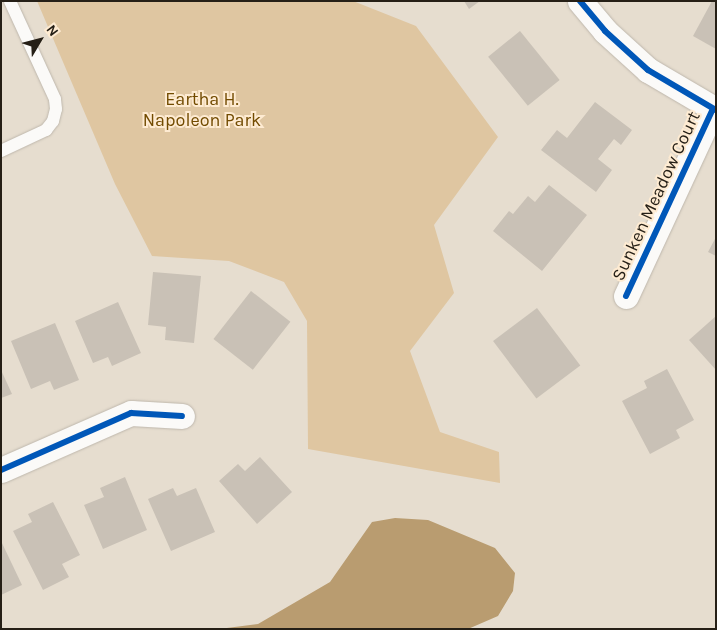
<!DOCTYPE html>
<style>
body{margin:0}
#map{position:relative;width:717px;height:630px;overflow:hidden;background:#e6ddcf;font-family:Karla,sans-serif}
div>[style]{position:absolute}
.green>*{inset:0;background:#dfc6a1}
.water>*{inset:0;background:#b99c70}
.building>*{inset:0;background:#c9c1b6;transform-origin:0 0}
.roads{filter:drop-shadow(0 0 1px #beb7ac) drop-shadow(0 0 1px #beb7ac)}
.service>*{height:12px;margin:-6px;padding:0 6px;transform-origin:6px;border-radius:6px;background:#fbfaf8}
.minor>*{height:25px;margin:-12.5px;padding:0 12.5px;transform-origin:12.5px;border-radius:12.5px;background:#fbfaf8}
.cycleway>*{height:6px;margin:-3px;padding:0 3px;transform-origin:3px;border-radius:3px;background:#0057b8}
span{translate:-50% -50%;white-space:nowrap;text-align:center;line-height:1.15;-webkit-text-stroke:4px #feebd2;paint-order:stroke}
.park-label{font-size:18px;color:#724b00}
.street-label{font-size:18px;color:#251f16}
.frame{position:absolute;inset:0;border:2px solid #251f16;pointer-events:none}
.north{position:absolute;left:15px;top:15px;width:50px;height:50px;-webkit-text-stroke:4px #feebd2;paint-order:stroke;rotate:53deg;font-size:14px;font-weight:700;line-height:20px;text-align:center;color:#251f16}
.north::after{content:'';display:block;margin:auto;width:18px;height:22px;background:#251f16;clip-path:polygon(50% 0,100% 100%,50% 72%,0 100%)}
</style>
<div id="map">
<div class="green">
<div style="clip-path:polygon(37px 1px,353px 1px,416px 26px,498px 137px,434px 225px,454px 293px,410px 351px,440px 432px,499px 452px,500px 483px,308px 449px,307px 321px,284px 282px,229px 261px,152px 256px,115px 184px)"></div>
</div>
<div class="water">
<div style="clip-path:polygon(395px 518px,428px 520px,495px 548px,515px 573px,513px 591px,498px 616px,468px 629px,219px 629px,258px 624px,330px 582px,372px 522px)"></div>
</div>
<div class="building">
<div style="clip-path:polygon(464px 1px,480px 1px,469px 9px)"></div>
<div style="clip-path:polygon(712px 1px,716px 1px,716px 49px,693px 36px)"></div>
<div style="left:520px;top:31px;width:63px;height:41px;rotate:51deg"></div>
<div style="clip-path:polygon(595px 102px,632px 130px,621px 145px,614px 139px,598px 159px,612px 170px,596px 192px,541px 150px,557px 130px,567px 138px)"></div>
<div style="clip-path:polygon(549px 185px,587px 215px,542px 271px,493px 231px,509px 211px,513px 214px,528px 196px,535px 202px)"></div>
<div style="clip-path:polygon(716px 237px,716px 256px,708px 252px)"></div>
<div style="clip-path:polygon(153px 272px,201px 276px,194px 343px,165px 340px,166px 327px,148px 325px)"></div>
<div style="left:251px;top:291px;width:50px;height:61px;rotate:38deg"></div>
<div style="clip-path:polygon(118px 302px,141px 353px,112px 366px,108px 357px,93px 363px,75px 321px)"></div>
<div style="left:537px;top:308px;width:72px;height:55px;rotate:53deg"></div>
<div style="clip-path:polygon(716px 316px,716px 370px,689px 340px)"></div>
<div style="clip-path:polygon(55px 323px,79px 380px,54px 390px,50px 381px,31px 389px,11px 341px)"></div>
<div style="clip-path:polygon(667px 369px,694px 420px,676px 430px,680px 438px,650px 454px,622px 401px,647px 388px,644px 381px)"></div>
<div style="clip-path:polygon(1px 370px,12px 394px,1px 398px)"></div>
<div style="clip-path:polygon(260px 457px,292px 492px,257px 524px,219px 481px,238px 464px,245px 471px)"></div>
<div style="clip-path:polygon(125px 477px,147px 530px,103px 549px,84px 505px,104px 497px,100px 488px)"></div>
<div style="clip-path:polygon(173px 488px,177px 496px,196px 488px,215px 532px,171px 551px,148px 499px)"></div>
<div style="clip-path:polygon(53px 502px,80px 555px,62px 564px,69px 577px,43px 590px,13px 531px,32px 522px,28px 514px)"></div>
<div style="clip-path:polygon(1px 541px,22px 585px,1px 595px)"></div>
</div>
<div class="roads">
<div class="service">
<div style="left:1px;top:151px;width:50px;rotate:-25deg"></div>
<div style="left:46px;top:130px;width:11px;rotate:-52deg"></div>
<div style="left:53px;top:121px;width:12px;rotate:-76deg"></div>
<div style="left:56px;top:109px;width:10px;rotate:-96deg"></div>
<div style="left:55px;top:99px;width:108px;rotate:-114.7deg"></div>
</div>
<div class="minor">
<div style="left:580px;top:1px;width:39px;rotate:50deg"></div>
<div style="left:605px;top:31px;width:58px;rotate:42.2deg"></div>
<div style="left:648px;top:70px;width:79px;rotate:30.5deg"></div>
<div style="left:626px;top:296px;width:206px;rotate:-65.1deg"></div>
<div style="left:1px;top:470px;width:142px;rotate:-23.7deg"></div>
<div style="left:131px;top:413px;width:51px;rotate:3.4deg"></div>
</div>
</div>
<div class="cycleway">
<div style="left:580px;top:1px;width:39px;rotate:50deg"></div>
<div style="left:605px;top:31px;width:58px;rotate:42.2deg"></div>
<div style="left:648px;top:70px;width:79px;rotate:30.5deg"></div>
<div style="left:626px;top:296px;width:206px;rotate:-65.1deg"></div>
<div style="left:1px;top:470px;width:142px;rotate:-23.7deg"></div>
<div style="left:131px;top:413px;width:51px;rotate:3.4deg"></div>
</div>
<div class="park-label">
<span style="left:202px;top:110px">Eartha H.<br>Napoleon Park</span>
</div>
<div class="street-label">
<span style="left:656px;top:196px;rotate:-65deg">Sunken Meadow Court</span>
</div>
<div class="frame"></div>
<div class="north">N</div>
</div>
